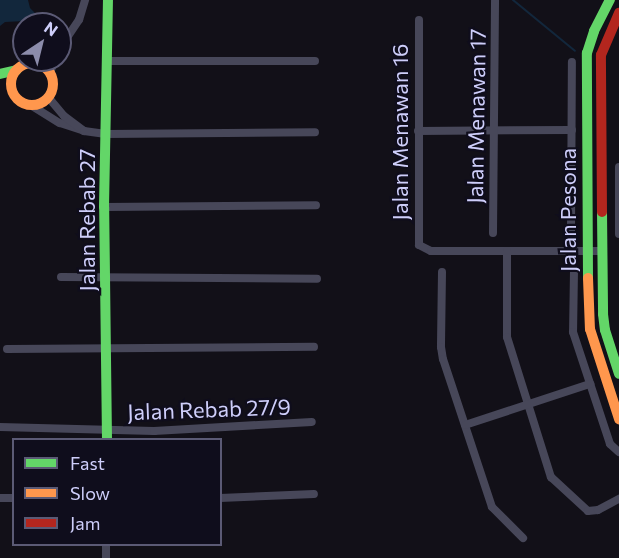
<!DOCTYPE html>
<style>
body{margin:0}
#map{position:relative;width:619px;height:558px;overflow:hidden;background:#121018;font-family:Commissioner,sans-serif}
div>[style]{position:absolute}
.water>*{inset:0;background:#12273c}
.stream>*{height:2px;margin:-1px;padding:0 1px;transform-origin:1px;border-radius:1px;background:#12273c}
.street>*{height:8px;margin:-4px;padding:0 4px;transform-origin:4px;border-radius:4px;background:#474759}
.fast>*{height:10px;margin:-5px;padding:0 5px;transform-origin:5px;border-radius:5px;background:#63d668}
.slow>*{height:10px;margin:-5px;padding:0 5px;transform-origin:5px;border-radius:5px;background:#ff974d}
.slow>.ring{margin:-5px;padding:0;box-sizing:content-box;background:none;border:10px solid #ff974d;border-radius:50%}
.jam>*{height:10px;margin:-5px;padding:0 5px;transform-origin:5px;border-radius:5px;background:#b3261e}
span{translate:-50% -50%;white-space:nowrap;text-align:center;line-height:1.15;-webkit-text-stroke:4.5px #0f0d1c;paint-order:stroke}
.street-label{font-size:22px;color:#cecefa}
.legend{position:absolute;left:12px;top:438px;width:210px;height:108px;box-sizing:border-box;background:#0f0d1c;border:2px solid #5b5a75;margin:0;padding:8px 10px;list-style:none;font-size:18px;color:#cecefa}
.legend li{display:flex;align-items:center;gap:12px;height:30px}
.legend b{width:30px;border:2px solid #5b5a75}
.north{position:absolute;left:12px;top:12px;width:60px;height:60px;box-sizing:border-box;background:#0f0d1c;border:2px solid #5b5a75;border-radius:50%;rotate:35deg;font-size:16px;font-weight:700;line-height:24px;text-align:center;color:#cecefa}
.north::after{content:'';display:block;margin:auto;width:21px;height:27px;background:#8c8cab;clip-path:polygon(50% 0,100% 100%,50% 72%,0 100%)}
</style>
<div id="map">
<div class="water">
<div style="clip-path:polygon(0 0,28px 0,30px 8px,35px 13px,25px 21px,5px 22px,0 26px)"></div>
</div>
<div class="stream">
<div style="left:513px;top:0;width:80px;rotate:39.4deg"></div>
</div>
<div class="street">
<div style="left:419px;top:20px;width:225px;rotate:90deg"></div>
<div style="left:419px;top:245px;width:13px;rotate:27deg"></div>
<div style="left:431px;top:251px;width:170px"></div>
<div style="left:60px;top:48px;width:34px;rotate:-56deg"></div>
<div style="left:79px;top:20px;width:21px;rotate:-73deg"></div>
<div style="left:107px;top:61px;width:208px"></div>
<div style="left:34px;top:63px;width:9px;rotate:-18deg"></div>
<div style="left:50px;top:74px;width:15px;rotate:-74deg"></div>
<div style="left:29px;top:104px;width:36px;rotate:32deg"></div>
<div style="left:60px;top:123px;width:25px;rotate:18deg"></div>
<div style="left:84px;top:131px;width:25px;rotate:-143deg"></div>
<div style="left:64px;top:116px;width:25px;rotate:-130deg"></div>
<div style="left:84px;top:131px;width:22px;rotate:8deg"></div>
<div style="left:106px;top:134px;width:209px;rotate:-0.5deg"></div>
<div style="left:418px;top:131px;width:154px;rotate:-0.4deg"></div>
<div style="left:619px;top:167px;width:67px;rotate:90deg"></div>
<div style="left:104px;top:207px;width:212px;rotate:-0.5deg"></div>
<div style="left:493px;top:233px;width:233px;rotate:-89.5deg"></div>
<div style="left:571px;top:233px;width:171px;rotate:-89.7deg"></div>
<div style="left:507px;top:251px;width:86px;rotate:90deg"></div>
<div style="left:507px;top:337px;width:147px;rotate:72.6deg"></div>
<div style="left:551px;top:477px;width:50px;rotate:42.6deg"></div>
<div style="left:588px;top:511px;width:10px;rotate:-6deg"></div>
<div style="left:598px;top:510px;width:24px;rotate:-28deg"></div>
<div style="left:574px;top:271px;width:61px;rotate:90.9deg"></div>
<div style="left:573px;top:332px;width:118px;rotate:71.7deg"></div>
<div style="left:610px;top:444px;width:12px;rotate:42deg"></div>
<div style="left:442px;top:272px;width:75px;rotate:90.8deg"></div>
<div style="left:441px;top:347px;width:12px;rotate:81deg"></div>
<div style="left:443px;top:359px;width:156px;rotate:71.7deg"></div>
<div style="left:492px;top:507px;width:44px;rotate:45deg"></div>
<div style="left:61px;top:277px;width:256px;rotate:0.4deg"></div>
<div style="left:7px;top:349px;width:307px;rotate:-0.4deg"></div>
<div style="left:465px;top:425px;width:132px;rotate:-18.2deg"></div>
<div style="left:0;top:427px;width:154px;rotate:1.5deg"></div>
<div style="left:154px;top:431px;width:158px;rotate:-3.3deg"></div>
<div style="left:0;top:498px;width:14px"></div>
<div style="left:220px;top:498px;width:94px;rotate:-2.4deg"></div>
<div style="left:106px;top:558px;width:14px;rotate:-90deg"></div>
</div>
<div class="fast">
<div style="left:0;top:74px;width:17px;rotate:-13deg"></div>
<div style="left:602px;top:212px;width:102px;rotate:89.4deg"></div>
<div style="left:603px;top:314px;width:16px;rotate:83deg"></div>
<div style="left:605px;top:330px;width:46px;rotate:72.3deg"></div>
<div style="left:588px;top:278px;width:225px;rotate:-90.3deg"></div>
<div style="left:587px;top:53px;width:23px;rotate:-72deg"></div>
<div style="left:594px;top:31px;width:35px;rotate:-63deg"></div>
<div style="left:107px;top:440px;width:233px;rotate:-90.7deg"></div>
<div style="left:104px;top:207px;width:207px;rotate:-88.9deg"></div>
</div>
<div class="slow">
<div class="ring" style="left:11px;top:63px;width:32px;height:32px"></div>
<div style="left:588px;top:278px;width:51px;rotate:87.8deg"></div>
<div style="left:590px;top:329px;width:95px;rotate:72.1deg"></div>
</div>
<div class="jam">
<div style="left:602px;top:212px;width:157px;rotate:-90.4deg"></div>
<div style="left:601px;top:55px;width:46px;rotate:-66.8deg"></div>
</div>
<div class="street-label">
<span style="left:476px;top:116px;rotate:-89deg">Jalan Menawan 17</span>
<span style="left:400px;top:132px;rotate:-90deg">Jalan Menawan 16</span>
<span style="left:568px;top:210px;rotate:-90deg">Jalan Pesona</span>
<span style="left:87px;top:220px;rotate:-90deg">Jalan Rebab 27</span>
<span style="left:209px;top:409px;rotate:-2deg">Jalan Rebab 27/9</span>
</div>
<ul class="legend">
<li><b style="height:8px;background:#63d668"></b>Fast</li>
<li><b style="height:8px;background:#ff974d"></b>Slow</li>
<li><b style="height:8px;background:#b3261e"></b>Jam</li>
</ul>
<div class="north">N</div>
</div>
